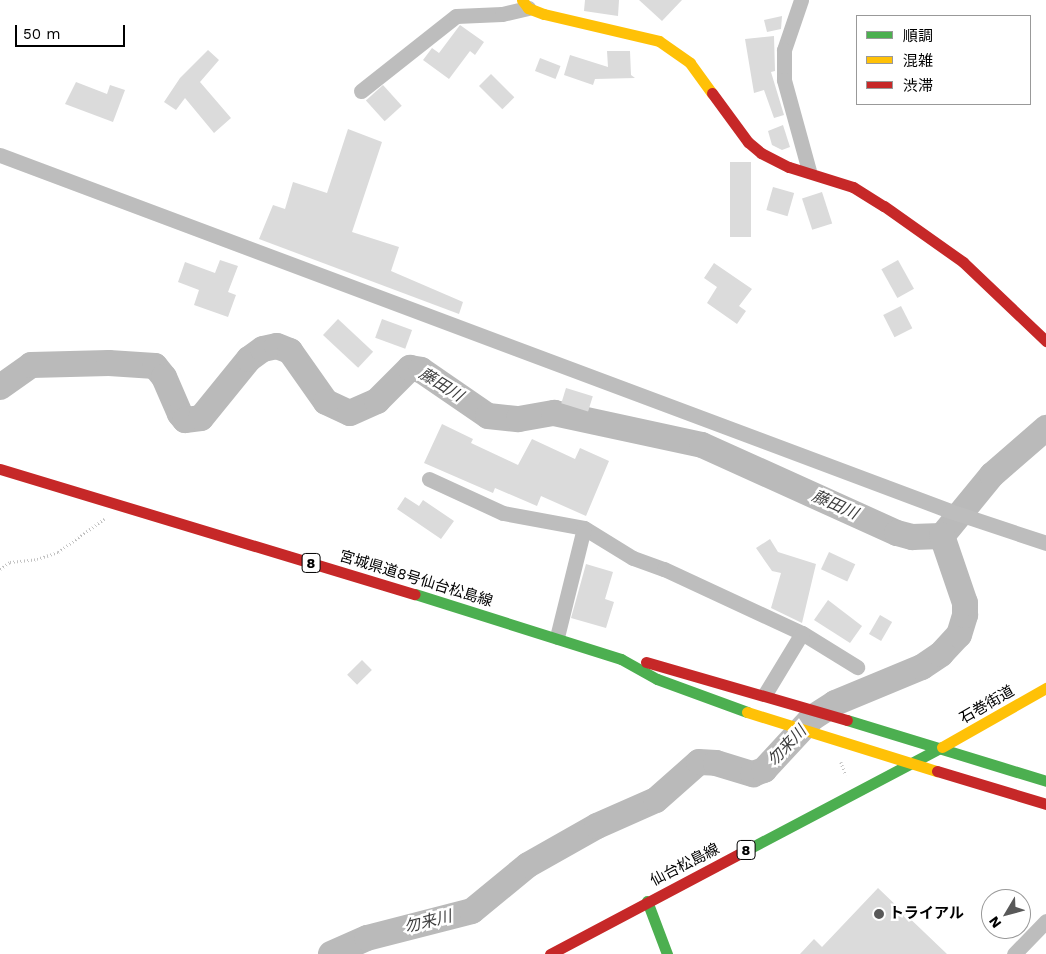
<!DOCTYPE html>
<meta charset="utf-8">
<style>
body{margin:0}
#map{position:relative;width:1046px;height:954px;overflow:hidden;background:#fff;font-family:"Work Sans","Noto Sans JP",sans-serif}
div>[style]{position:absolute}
.river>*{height:26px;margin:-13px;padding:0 13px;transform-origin:13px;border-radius:13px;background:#bababa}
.building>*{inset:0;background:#dbdbdb;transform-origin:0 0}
.path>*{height:2.5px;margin-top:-1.25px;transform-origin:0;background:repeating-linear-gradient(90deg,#c2c2c2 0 1px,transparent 0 3.5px)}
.street>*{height:15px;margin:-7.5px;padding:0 7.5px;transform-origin:7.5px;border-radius:7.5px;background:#bdbdbd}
.fast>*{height:11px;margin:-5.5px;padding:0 5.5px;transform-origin:5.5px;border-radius:5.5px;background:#4caf50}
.slow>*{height:11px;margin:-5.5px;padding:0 5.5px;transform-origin:5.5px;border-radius:5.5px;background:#ffc107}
.jam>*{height:11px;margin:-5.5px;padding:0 5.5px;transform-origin:5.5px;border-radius:5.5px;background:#c62828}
.dots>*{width:14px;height:14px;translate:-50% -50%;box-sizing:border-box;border:2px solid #fff;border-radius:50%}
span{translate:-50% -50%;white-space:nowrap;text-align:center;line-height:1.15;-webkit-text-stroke:5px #fff;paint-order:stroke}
.shield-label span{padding:1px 4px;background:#fff;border:1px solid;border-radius:4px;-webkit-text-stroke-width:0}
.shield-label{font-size:14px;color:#000;font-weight:700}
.street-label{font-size:15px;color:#000}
.poi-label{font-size:15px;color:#000;font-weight:700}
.left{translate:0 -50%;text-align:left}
.water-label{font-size:16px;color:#3d3d3d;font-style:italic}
.legend{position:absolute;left:856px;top:15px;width:175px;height:90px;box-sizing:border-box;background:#fff;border:1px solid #999;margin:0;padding:6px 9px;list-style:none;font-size:15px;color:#000}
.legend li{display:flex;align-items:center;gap:10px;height:25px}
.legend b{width:25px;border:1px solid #999}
.north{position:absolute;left:981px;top:889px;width:50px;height:50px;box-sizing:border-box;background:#fff;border:1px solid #999;border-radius:50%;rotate:233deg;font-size:14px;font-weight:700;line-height:20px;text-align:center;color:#000}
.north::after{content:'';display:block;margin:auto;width:18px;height:22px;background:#595959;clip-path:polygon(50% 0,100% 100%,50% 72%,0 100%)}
.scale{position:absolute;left:15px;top:25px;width:110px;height:22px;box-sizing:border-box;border:2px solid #000;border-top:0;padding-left:6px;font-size:15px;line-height:18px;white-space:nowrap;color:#000;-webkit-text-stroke:4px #fff;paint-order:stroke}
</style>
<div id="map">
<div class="river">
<div style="left:0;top:387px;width:38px;rotate:-35deg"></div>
<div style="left:31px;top:365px;width:78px;rotate:-1.5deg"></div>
<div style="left:109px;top:363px;width:46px;rotate:3.7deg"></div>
<div style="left:155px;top:366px;width:14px;rotate:51deg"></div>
<div style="left:164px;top:377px;width:40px;rotate:66.6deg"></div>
<div style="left:180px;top:414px;width:8px;rotate:50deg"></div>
<div style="left:185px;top:420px;width:16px;rotate:-7deg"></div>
<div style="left:201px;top:418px;width:76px;rotate:-50.9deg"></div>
<div style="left:249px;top:359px;width:17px;rotate:-36deg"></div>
<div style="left:263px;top:349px;width:14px;rotate:-12deg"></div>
<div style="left:277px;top:346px;width:14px;rotate:21deg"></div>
<div style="left:290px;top:351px;width:62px;rotate:54.8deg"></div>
<div style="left:326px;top:402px;width:26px;rotate:25deg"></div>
<div style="left:350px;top:413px;width:30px;rotate:-24deg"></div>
<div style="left:377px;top:401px;width:47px;rotate:-45deg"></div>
<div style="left:410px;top:368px;width:11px;rotate:10deg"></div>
<div style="left:421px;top:370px;width:81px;rotate:34.5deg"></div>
<div style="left:488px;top:416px;width:31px;rotate:6deg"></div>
<div style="left:519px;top:419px;width:36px;rotate:-10deg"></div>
<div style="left:554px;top:413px;width:151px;rotate:12.2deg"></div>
<div style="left:702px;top:445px;width:214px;rotate:24.3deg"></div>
<div style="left:897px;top:533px;width:16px;rotate:15deg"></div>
<div style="left:912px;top:537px;width:30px;rotate:-2deg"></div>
<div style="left:942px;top:536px;width:79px;rotate:-50.7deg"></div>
<div style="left:992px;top:475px;width:72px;rotate:-41deg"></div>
<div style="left:331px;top:954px;width:39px;rotate:-24deg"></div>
<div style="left:367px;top:938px;width:108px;rotate:-14.4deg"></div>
<div style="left:472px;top:911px;width:72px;rotate:-39.4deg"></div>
<div style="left:528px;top:865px;width:79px;rotate:-29.5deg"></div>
<div style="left:597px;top:826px;width:64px;rotate:-23.8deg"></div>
<div style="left:656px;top:800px;width:57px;rotate:-41.5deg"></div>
<div style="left:699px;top:762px;width:17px;rotate:3deg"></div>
<div style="left:716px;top:763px;width:39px;rotate:17deg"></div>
<div style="left:753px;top:774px;width:12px;rotate:-20deg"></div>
<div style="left:764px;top:770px;width:71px;rotate:-47.3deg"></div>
<div style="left:812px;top:718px;width:27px;rotate:-33deg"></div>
<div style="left:835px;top:703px;width:94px;rotate:-22.5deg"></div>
<div style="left:922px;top:667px;width:23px;rotate:-34deg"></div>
<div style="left:941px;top:654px;width:26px;rotate:-47deg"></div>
<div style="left:959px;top:635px;width:21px;rotate:-73deg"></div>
<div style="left:965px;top:615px;width:12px;rotate:-90deg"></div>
<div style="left:965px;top:603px;width:71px;rotate:-108.9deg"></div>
</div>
<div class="building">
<div style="clip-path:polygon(585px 0,619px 0,618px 16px,584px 11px)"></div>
<div style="clip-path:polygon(639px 0,682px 0,662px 21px)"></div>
<div style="clip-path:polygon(782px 16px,781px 29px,767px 32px,764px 20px)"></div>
<div style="clip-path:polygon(460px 25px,484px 42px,475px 55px,470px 51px,449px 79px,423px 60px,432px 48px,439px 53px)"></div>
<div style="clip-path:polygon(774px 36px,775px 71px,771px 72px,784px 115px,774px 118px,764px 90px,754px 93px,745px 39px)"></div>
<div style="clip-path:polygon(208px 50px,219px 60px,200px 82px,231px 118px,214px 133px,185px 98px,176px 110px,164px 102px,180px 78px)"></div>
<div style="clip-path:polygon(607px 51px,630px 51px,631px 75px,635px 78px,595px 79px,593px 85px,564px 75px,570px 55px,608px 67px)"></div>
<div style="left:540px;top:58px;width:22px;height:14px;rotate:21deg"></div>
<div style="left:491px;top:74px;width:33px;height:17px;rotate:45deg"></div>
<div style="clip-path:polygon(76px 82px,107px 94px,110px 85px,125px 90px,113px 122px,65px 104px)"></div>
<div style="left:383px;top:85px;width:28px;height:23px;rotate:48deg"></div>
<div style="clip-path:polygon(783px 125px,790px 147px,782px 150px,772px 145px,768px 131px)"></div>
<div style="clip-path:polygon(348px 129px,382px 142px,352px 232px,399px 247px,391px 271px,463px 302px,459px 314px,259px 239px,273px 205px,285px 209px,293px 182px,327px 193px)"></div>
<div style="left:730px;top:162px;width:21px;height:75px"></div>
<div style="left:773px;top:187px;width:22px;height:24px;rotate:16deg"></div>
<div style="left:822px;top:192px;width:33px;height:21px;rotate:72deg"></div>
<div style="clip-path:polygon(220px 260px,238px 266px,228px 292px,236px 295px,228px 317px,194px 305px,199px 290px,178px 282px,185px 262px,215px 273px)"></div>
<div style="left:898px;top:260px;width:33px;height:19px;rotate:61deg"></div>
<div style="clip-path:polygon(714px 263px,752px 289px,739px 306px,746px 311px,737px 324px,707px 303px,717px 287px,704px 278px)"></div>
<div style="left:901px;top:306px;width:25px;height:20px;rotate:63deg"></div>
<div style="left:338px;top:319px;width:48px;height:22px;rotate:43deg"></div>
<div style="left:382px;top:319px;width:32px;height:20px;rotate:20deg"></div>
<div style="left:566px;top:388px;width:28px;height:16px;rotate:17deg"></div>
<div style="clip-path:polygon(442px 424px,473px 439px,471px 443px,518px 465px,532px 439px,575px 459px,580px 448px,609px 461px,586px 516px,541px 496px,537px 506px,495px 488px,493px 493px,424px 463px)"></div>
<div style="clip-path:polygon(405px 497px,419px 506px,423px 500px,454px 521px,441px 539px,397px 509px)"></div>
<div style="clip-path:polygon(770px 539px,778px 552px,816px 564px,802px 623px,771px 608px,781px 573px,772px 571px,756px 548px)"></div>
<div style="left:829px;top:552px;width:29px;height:19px;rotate:25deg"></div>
<div style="clip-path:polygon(586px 564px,613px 572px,605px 599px,614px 602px,606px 628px,571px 618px)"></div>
<div style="clip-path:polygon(828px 600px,862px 626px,850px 643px,814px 620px)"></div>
<div style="left:880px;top:615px;width:14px;height:22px;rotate:30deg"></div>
<div style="left:362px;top:660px;width:14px;height:21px;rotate:45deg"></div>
<div style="clip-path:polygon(878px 888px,947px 954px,800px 954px,814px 939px,822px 947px)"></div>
</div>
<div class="path">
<div style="left:0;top:569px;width:12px;rotate:-35deg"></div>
<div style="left:10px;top:562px;width:27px;rotate:-6deg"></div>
<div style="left:37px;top:559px;width:22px;rotate:-18deg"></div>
<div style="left:58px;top:552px;width:57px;rotate:-35.7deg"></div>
<div style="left:841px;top:762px;width:14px;rotate:69deg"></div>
</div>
<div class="street">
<div style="left:801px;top:0;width:53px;rotate:108.8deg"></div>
<div style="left:784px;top:50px;width:30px;rotate:90deg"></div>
<div style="left:784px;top:80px;width:94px;rotate:74.6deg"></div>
<div style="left:361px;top:91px;width:121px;rotate:-38.3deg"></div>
<div style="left:456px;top:16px;width:46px;rotate:-2.5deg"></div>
<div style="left:502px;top:14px;width:27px;rotate:-13deg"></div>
<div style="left:0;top:155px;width:1015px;rotate:20.54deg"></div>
<div style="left:950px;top:511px;width:101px;rotate:18.4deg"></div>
<div style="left:429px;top:479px;width:81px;rotate:24.7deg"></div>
<div style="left:503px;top:513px;width:82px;rotate:10.5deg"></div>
<div style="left:584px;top:528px;width:57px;rotate:31.5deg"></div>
<div style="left:633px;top:558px;width:33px;rotate:20deg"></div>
<div style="left:664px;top:569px;width:152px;rotate:24.9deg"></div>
<div style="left:802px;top:633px;width:65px;rotate:31.7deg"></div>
<div style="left:557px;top:637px;width:112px;rotate:-76.1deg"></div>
<div style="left:765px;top:694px;width:71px;rotate:-58.8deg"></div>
<div style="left:1014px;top:954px;width:46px;rotate:-45.9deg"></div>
</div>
<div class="fast">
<div style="left:415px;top:594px;width:216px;rotate:17.5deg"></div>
<div style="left:621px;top:659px;width:41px;rotate:29.1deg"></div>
<div style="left:657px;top:679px;width:96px;rotate:20.1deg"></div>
<div style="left:847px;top:720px;width:208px;rotate:17deg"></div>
<div style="left:739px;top:854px;width:229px;rotate:-27.8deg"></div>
<div style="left:647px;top:901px;width:57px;rotate:69.3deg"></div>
</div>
<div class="slow">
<div style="left:522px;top:0;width:10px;rotate:53deg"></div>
<div style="left:528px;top:8px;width:17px;rotate:21deg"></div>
<div style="left:544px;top:14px;width:118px;rotate:13.2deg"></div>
<div style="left:659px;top:41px;width:38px;rotate:35deg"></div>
<div style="left:690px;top:63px;width:37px;rotate:54deg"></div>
<div style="left:747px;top:712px;width:199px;rotate:17.3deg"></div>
<div style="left:942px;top:747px;width:120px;rotate:-29.6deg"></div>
</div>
<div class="jam">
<div style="left:712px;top:93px;width:61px;rotate:53.7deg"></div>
<div style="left:748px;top:142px;width:17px;rotate:40deg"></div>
<div style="left:761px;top:153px;width:31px;rotate:27deg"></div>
<div style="left:789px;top:167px;width:67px;rotate:17.4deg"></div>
<div style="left:853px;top:187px;width:36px;rotate:32deg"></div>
<div style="left:884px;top:206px;width:97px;rotate:35.3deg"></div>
<div style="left:963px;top:262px;width:115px;rotate:43.6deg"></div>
<div style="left:0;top:469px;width:433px;rotate:16.8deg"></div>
<div style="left:646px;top:662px;width:209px;rotate:16.1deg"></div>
<div style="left:937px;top:771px;width:114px;rotate:16.8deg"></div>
<div style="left:550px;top:954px;width:214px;rotate:-27.9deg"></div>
</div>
<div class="dots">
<div style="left:879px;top:914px;background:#595959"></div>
</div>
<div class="shield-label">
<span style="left:311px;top:563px">8</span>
<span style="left:746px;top:850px">8</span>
</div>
<div class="street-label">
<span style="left:416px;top:579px;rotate:17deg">宮城県道8号仙台松島線</span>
<span style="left:987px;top:705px;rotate:-30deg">石巻街道</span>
<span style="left:685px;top:865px;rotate:-27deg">仙台松島線</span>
</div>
<div class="poi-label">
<span class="left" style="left:889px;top:914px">トライアル</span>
</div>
<div class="water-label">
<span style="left:441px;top:385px;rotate:32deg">藤田川</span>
<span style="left:835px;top:505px;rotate:24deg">藤田川</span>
<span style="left:787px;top:746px;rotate:-47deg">勿来川</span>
<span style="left:428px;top:922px;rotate:-14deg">勿来川</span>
</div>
<ul class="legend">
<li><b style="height:6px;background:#4caf50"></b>順調</li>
<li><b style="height:6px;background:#ffc107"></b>混雑</li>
<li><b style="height:6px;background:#c62828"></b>渋滞</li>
</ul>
<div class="north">N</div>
<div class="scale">50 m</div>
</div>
